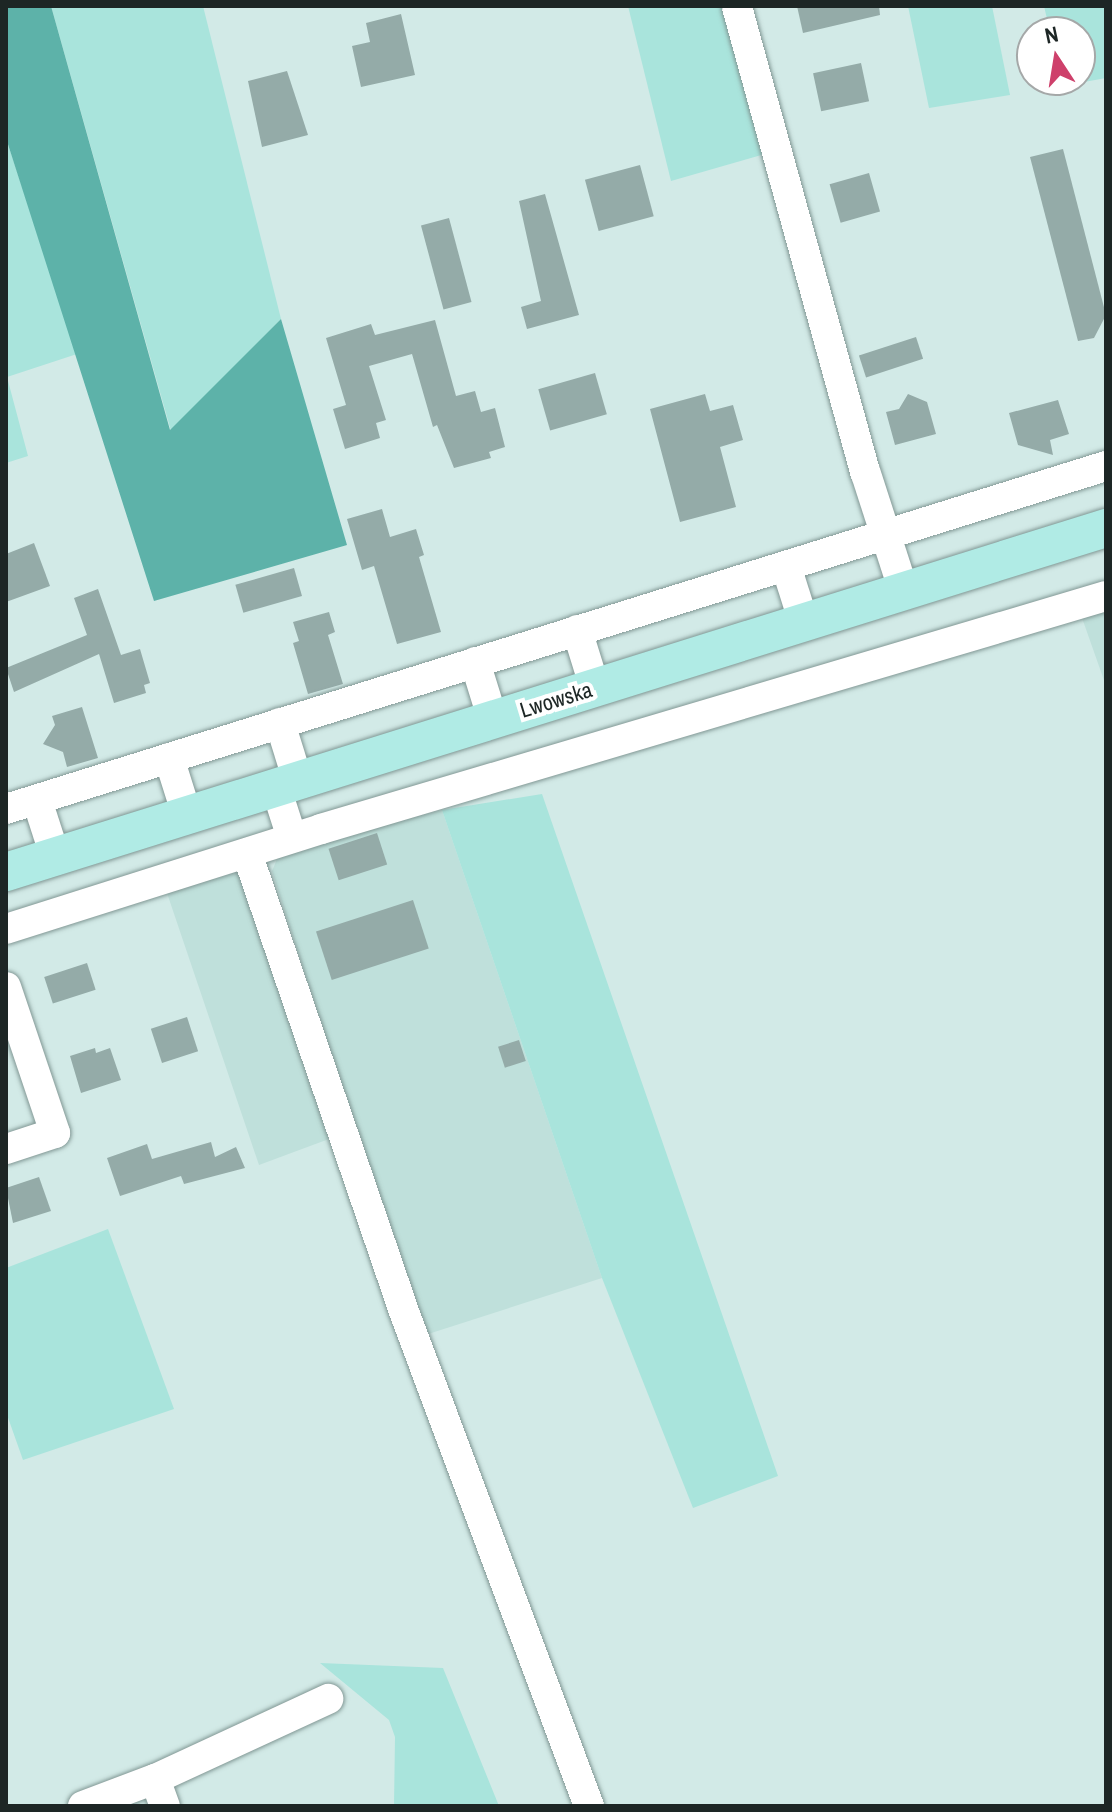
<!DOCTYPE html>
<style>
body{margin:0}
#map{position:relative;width:1112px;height:1812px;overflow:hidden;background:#d2eae7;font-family:"Archivo Narrow",sans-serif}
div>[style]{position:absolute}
.built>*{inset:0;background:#bfe0db}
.green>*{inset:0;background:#a9e4dc}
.forest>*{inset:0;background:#5db2a9}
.building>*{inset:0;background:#94aba8;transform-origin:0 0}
.roads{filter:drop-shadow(0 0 2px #819794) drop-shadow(0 0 2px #819794)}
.minor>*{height:30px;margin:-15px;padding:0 15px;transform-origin:15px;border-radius:15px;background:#fff}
.major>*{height:38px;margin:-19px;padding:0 19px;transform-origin:19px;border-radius:19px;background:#b0ebe5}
span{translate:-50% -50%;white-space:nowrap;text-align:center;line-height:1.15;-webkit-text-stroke:8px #fff;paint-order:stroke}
.street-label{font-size:22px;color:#1d2625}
.frame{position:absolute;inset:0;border:8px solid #1d2625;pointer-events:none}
.north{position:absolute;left:1016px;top:16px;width:80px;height:80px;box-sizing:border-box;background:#fff;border:2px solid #a5a8a8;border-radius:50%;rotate:348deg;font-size:22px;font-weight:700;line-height:32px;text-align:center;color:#1d2625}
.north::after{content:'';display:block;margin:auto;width:28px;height:36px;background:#ce406b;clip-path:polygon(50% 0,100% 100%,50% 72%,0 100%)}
</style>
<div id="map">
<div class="built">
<div style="clip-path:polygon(1106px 607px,1106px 686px,1081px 615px)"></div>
<div style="clip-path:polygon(442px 810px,602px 1278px,422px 1336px,272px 871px,280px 852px)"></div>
<div style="clip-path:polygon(235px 864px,248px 875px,337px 1136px,259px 1165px,167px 893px)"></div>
</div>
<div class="green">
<div style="clip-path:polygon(51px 6px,203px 6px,281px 319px,171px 431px)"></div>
<div style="clip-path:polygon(628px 6px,747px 6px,782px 149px,671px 181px)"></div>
<div style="clip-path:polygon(908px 6px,992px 6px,1010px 95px,929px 108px)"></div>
<div style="clip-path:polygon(1044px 6px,1106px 6px,1106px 78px,1062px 86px,1061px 80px,1080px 80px,1080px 32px,1050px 32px)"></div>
<div style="clip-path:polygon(6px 138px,77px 354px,7px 377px,28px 456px,6px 463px)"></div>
<div style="clip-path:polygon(542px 794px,778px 1476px,693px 1508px,602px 1278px,442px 810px)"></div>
<div style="clip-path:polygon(108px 1229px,174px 1409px,23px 1460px,6px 1412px,6px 1268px)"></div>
<div style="clip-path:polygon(320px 1663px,443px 1668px,499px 1806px,394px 1806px,395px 1737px,389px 1720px)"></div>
</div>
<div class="forest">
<div style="clip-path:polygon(6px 6px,51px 6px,170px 430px,281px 319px,347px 545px,154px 601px,6px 138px)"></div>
</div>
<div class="building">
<div style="clip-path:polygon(797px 6px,879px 6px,880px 15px,803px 33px)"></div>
<div style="clip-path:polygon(401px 14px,415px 75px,361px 87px,352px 46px,370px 42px,366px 23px)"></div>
<div style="left:861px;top:63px;width:39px;height:49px;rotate:78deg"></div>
<div style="clip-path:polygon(287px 71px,308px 135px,262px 147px,248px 81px)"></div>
<div style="clip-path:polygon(1063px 149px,1106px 315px,1094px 338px,1078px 341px,1030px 157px)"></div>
<div style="left:640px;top:165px;width:53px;height:57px;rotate:75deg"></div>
<div style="left:869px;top:173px;width:40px;height:41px;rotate:74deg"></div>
<div style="clip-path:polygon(545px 194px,579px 315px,527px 329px,521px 307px,541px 301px,519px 201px)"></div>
<div style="left:449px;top:218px;width:87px;height:29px;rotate:75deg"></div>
<div style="clip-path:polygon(435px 320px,456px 396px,475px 391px,481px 412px,495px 408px,505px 447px,489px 452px,491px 458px,454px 468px,437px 425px,433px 427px,412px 354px,369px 366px,386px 420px,376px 423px,380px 438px,345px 449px,333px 409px,346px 405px,326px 338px,371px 324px,375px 335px)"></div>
<div style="left:916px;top:337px;width:23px;height:60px;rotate:72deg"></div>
<div style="left:595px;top:373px;width:43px;height:59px;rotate:74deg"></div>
<div style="clip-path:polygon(705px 394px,710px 411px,733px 405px,743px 440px,720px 447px,736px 507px,680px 522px,650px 409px)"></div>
<div style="clip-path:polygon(908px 394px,927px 402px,936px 434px,895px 445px,886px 412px,899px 409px)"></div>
<div style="clip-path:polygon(1058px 400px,1069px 434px,1050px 440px,1053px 455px,1018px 445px,1009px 413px)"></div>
<div style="clip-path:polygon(382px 509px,390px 537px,416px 529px,424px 555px,419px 557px,441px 632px,397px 644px,374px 566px,362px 570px,347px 519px)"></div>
<div style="clip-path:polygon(34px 543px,50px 586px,6px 602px,6px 554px)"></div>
<div style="left:294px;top:568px;width:29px;height:61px;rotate:74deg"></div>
<div style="clip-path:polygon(98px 589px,121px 655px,140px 649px,150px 683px,144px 685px,146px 693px,114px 703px,99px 654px,14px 692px,6px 668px,87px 635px,74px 598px)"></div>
<div style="clip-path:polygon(329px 612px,335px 632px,328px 635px,343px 684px,308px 694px,293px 643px,299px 641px,293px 622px)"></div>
<div style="clip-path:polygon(82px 707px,98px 758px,67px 767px,63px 752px,43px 744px,55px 725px,52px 716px)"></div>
<div style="left:377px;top:833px;width:33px;height:51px;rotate:72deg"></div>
<div style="left:413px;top:900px;width:51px;height:102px;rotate:72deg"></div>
<div style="left:87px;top:963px;width:28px;height:45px;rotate:72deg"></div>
<div style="left:187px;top:1017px;width:36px;height:38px;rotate:72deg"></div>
<div style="left:519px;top:1040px;width:22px;height:22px;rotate:72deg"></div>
<div style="clip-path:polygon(95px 1048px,96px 1053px,110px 1048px,121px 1080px,81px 1093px,70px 1056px)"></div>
<div style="clip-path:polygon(211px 1142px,215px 1157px,236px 1147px,245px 1168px,184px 1184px,181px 1176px,120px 1196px,107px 1158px,147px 1144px,152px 1159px)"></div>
<div style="clip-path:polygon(39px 1177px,51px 1211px,13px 1223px,6px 1188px)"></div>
</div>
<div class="roads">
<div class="minor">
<div style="left:737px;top:7px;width:484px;rotate:74.6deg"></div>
<div style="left:866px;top:474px;width:124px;rotate:72.1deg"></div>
<div style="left:786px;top:566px;width:60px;rotate:72.5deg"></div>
<div style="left:577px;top:630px;width:61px;rotate:72.8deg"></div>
<div style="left:475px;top:662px;width:61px;rotate:72.8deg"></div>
<div style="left:280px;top:723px;width:61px;rotate:72.8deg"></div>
<div style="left:169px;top:758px;width:60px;rotate:72.5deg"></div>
<div style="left:276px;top:788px;width:52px;rotate:72.3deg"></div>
<div style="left:37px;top:800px;width:59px;rotate:72.2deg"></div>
<div style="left:6px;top:809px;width:1152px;rotate:-17.32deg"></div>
<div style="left:247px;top:853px;width:490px;rotate:71.1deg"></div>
<div style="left:406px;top:1317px;width:522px;rotate:69.48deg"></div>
<div style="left:6px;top:929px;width:330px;rotate:-17.6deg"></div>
<div style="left:321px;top:829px;width:819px;rotate:-16.53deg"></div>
<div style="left:6px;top:987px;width:154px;rotate:71.4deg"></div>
<div style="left:55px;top:1133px;width:52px;rotate:161.9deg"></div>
<div style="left:155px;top:1779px;width:29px;rotate:70deg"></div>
<div style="left:83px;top:1806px;width:77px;rotate:-20.6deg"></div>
<div style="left:155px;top:1779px;width:191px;rotate:-24.8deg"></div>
</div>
<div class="major">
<div style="left:6px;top:872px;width:1153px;rotate:-17.37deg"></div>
</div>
</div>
<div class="street-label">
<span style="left:556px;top:700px;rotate:-17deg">Lwowska</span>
</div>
<div class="frame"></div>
<div class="north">N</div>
</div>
